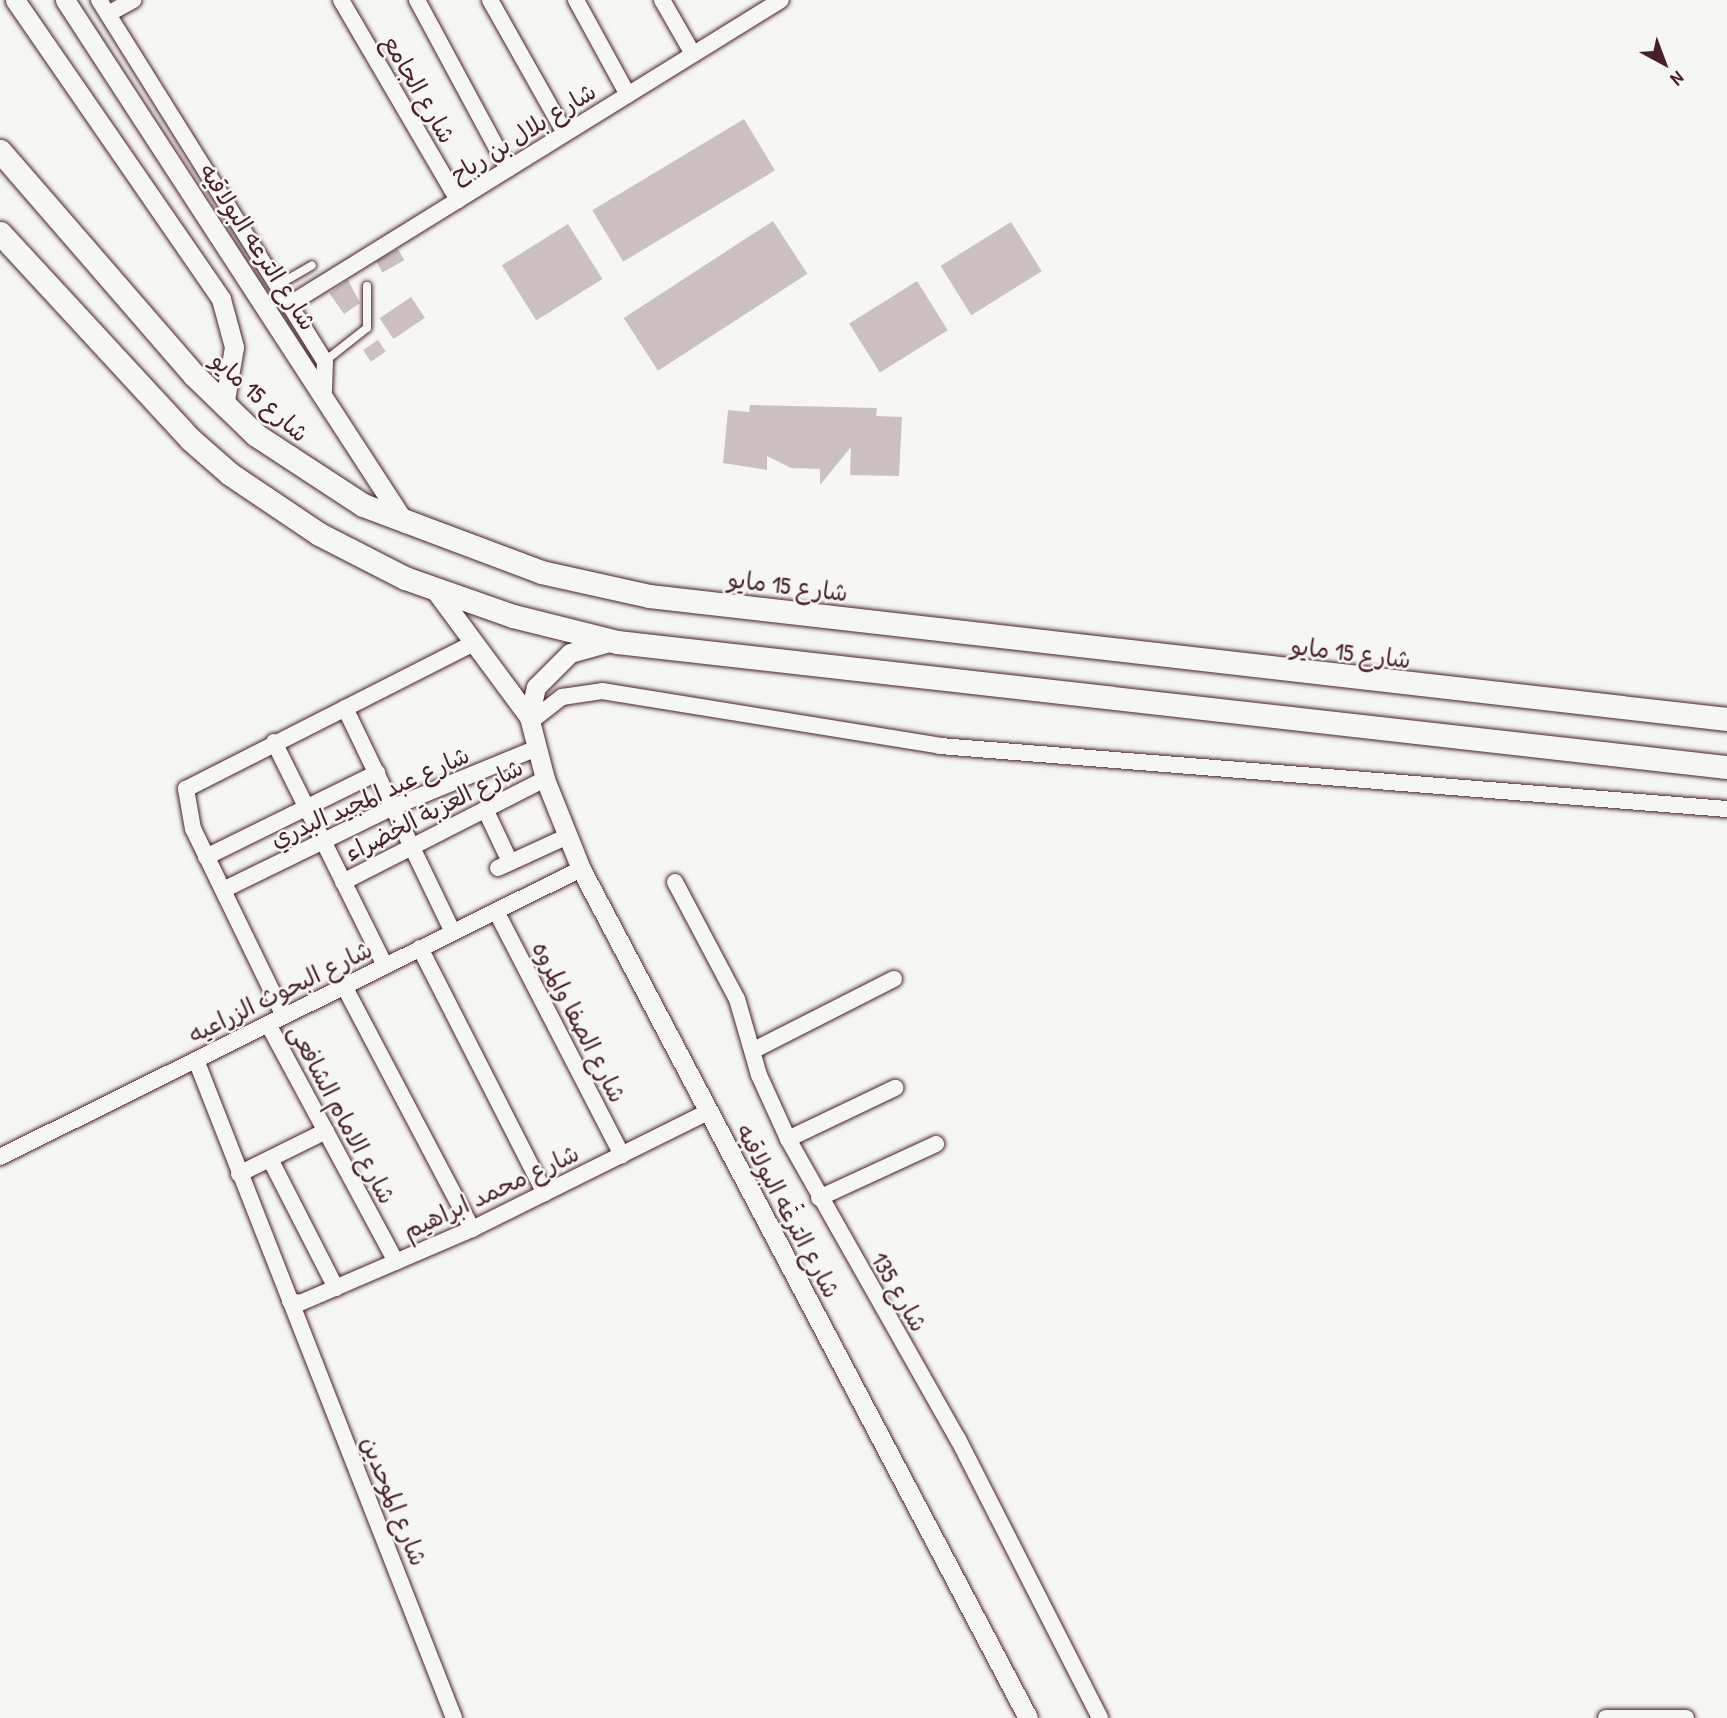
<!DOCTYPE html>
<meta charset="utf-8">
<style>
body{margin:0}
#map{position:relative;width:1727px;height:1718px;overflow:hidden;background:#f6f6f2;font-family:"Patrick Hand","Playpen Sans Arabic",sans-serif}
div>[style]{position:absolute}
.building>*{inset:0;background:#ccc1c0;transform-origin:0 0}
.path>*{height:3.5px;margin-top:-1.75px;transform-origin:0;background:repeating-linear-gradient(90deg,#4a1f2b 0 2px,transparent 0 7px)}
.roads{filter:drop-shadow(0 0 2px #4a1f2b) drop-shadow(0 0 2px #4a1f2b)}
.service>*{height:8px;margin:-4px;padding:0 4px;transform-origin:4px;border-radius:4px;background:#f6f6f2}
.minor>*{height:16px;margin:-8px;padding:0 8px;transform-origin:8px;border-radius:8px;background:#f6f6f2}
.tertiary>*{height:19px;margin:-9.5px;padding:0 9.5px;transform-origin:9.5px;border-radius:9.5px;background:#f6f6f2}
.secondary>*{height:23px;margin:-11.5px;padding:0 11.5px;transform-origin:11.5px;border-radius:11.5px;background:#f6f6f2}
span{translate:-50% -50%;white-space:nowrap;text-align:center;line-height:1.15;-webkit-text-stroke:5px #f6f6f2;paint-order:stroke}
.street-label{font-size:24px;color:#4a1f2b}
.north{position:absolute;left:1629px;top:28px;width:70px;height:70px;-webkit-text-stroke:5px #f6f6f2;paint-order:stroke;rotate:139deg;font-size:19px;font-weight:700;line-height:28px;text-align:center;color:#4a1f2b}
.north::after{content:'';display:block;margin:auto;width:24px;height:32px;background:#4a1f2b;clip-path:polygon(50% 0,100% 100%,50% 72%,0 100%)}
</style>
<div id="map">
<div class="building">
<div style="left:744px;top:119px;width:60px;height:177px;rotate:59deg"></div>
<div style="left:773px;top:221px;width:63px;height:178px;rotate:57deg"></div>
<div style="left:1011px;top:222px;width:58px;height:83px;rotate:58deg"></div>
<div style="left:568px;top:224px;width:65px;height:78px;rotate:58deg"></div>
<div style="left:398px;top:249px;width:13px;height:25px;rotate:61deg"></div>
<div style="clip-path:polygon(348px 280px,360px 303px,344px 314px,329px 293px)"></div>
<div style="left:917px;top:281px;width:58px;height:80px;rotate:58deg"></div>
<div style="left:411px;top:297px;width:25px;height:38px;rotate:56deg"></div>
<div style="left:378px;top:340px;width:14px;height:18px;rotate:56deg"></div>
<div style="clip-path:polygon(750px 405px,877px 408px,876px 416px,902px 417px,899px 476px,850px 475px,851px 447px,820px 485px,820px 469px,791px 468px,767px 456px,767px 470px,723px 463px,728px 410px,749px 412px)"></div>
</div>
<div class="path">
<div style="left:783px;top:1215px;width:23px;rotate:-25deg"></div>
</div>
<div class="roads">
<div class="service">
<div style="left:278px;top:285px;width:39px;rotate:-30deg"></div>
<div style="left:325px;top:361px;width:53px;rotate:-38.2deg"></div>
<div style="left:367px;top:328px;width:42px;rotate:-90deg"></div>
</div>
<div class="minor">
<div style="left:99px;top:0;width:426px;rotate:58deg"></div>
<div style="left:325px;top:361px;width:33px;rotate:92deg"></div>
<div style="left:341px;top:0;width:232px;rotate:59.7deg"></div>
<div style="left:417px;top:0;width:192px;rotate:61.7deg"></div>
<div style="left:490px;top:0;width:153px;rotate:60.6deg"></div>
<div style="left:576px;top:0;width:108px;rotate:61.3deg"></div>
<div style="left:662px;top:0;width:62px;rotate:60.1deg"></div>
<div style="left:108px;top:14px;width:29px;rotate:-29deg"></div>
<div style="left:290px;top:304px;width:577px;rotate:-31.76deg"></div>
<div style="left:345px;top:708px;width:249px;rotate:64.3deg"></div>
<div style="left:530px;top:722px;width:41px;rotate:-38deg"></div>
<div style="left:562px;top:697px;width:40px;rotate:-8.5deg"></div>
<div style="left:602px;top:691px;width:342px;rotate:9.2deg"></div>
<div style="left:940px;top:746px;width:790px;rotate:4.58deg"></div>
<div style="left:274px;top:742px;width:250px;rotate:63.6deg"></div>
<div style="left:485px;top:809px;width:59px;rotate:64.7deg"></div>
<div style="left:206px;top:857px;width:191px;rotate:-26.2deg"></div>
<div style="left:498px;top:868px;width:77px;rotate:-24.6deg"></div>
<div style="left:343px;top:882px;width:227px;rotate:-27deg"></div>
<div style="left:675px;top:882px;width:132px;rotate:62.1deg"></div>
<div style="left:737px;top:999px;width:79px;rotate:73.9deg"></div>
<div style="left:759px;top:1075px;width:70px;rotate:65.6deg"></div>
<div style="left:788px;top:1139px;width:345px;rotate:60.5deg"></div>
<div style="left:958px;top:1439px;width:313px;rotate:63deg"></div>
<div style="left:223px;top:890px;width:189px;rotate:-26deg"></div>
<div style="left:393px;top:807px;width:156px;rotate:-22.3deg"></div>
<div style="left:496px;top:911px;width:275px;rotate:62.7deg"></div>
<div style="left:420px;top:948px;width:275px;rotate:63deg"></div>
<div style="left:344px;top:986px;width:275px;rotate:62.2deg"></div>
<div style="left:284px;top:1016px;width:208px;rotate:-115.9deg"></div>
<div style="left:193px;top:829px;width:41px;rotate:-99.9deg"></div>
<div style="left:186px;top:789px;width:323px;rotate:-26.9deg"></div>
<div style="left:268px;top:1024px;width:270px;rotate:61.7deg"></div>
<div style="left:754px;top:1050px;width:157px;rotate:-26.9deg"></div>
<div style="left:196px;top:1060px;width:707px;rotate:68.59deg"></div>
<div style="left:788px;top:1139px;width:119px;rotate:-25.5deg"></div>
<div style="left:0;top:1157px;width:648px;rotate:-26.37deg"></div>
<div style="left:270px;top:1159px;width:145px;rotate:62.9deg"></div>
<div style="left:239px;top:1174px;width:97px;rotate:-26.3deg"></div>
<div style="left:819px;top:1198px;width:129px;rotate:-24.8deg"></div>
<div style="left:290px;top:1301px;width:10px;rotate:11deg"></div>
<div style="left:300px;top:1303px;width:187px;rotate:-23.3deg"></div>
<div style="left:472px;top:1229px;width:263px;rotate:-26.4deg"></div>
<div style="left:1606px;top:1718px;width:80px"></div>
</div>
<div class="tertiary">
<div style="left:15px;top:0;width:363px;rotate:55.4deg"></div>
<div style="left:221px;top:299px;width:50px;rotate:74.8deg"></div>
<div style="left:234px;top:347px;width:60px;rotate:99.6deg"></div>
<div style="left:65px;top:0;width:624px;rotate:56.97deg"></div>
<div style="left:435px;top:590px;width:158px;rotate:53.5deg"></div>
<div style="left:609px;top:642px;width:41px;rotate:164.2deg"></div>
<div style="left:570px;top:653px;width:48px;rotate:135deg"></div>
<div style="left:536px;top:687px;width:31px;rotate:103deg"></div>
<div style="left:529px;top:717px;width:64px;rotate:75.5deg"></div>
<div style="left:545px;top:779px;width:97px;rotate:68.2deg"></div>
<div style="left:581px;top:869px;width:959px;rotate:62.23deg"></div>
</div>
<div class="secondary">
<div style="left:0;top:151px;width:296px;rotate:49.1deg"></div>
<div style="left:194px;top:375px;width:86px;rotate:44.1deg"></div>
<div style="left:256px;top:435px;width:128px;rotate:33.2deg"></div>
<div style="left:363px;top:505px;width:190px;rotate:20.6deg"></div>
<div style="left:541px;top:572px;width:111px;rotate:12.5deg"></div>
<div style="left:649px;top:596px;width:1085px;rotate:6.51deg"></div>
<div style="left:0;top:233px;width:280px;rotate:47.3deg"></div>
<div style="left:190px;top:439px;width:53px;rotate:41.2deg"></div>
<div style="left:230px;top:474px;width:107px;rotate:34deg"></div>
<div style="left:319px;top:534px;width:97px;rotate:27.1deg"></div>
<div style="left:405px;top:578px;width:114px;rotate:19.4deg"></div>
<div style="left:513px;top:616px;width:107px;rotate:14deg"></div>
<div style="left:617px;top:642px;width:1117px;rotate:6.43deg"></div>
</div>
</div>
<div class="street-label">
<span style="left:419px;top:89px;rotate:60deg">شارع الجامع</span>
<span style="left:523px;top:133px;rotate:-32deg">شارع بلال بن رباح</span>
<span style="left:258px;top:247px;rotate:57deg">شارع الترعه البولاقيه</span>
<span style="left:260px;top:397px;rotate:42deg">شارع 15 مايو</span>
<span style="left:788px;top:586px;rotate:7deg">شارع 15 مايو</span>
<span style="left:1351px;top:653px;rotate:7deg">شارع 15 مايو</span>
<span style="left:370px;top:797px;rotate:-24deg">شارع عبد المجيد البدري</span>
<span style="left:434px;top:810px;rotate:-27deg">شارع العزبة الخضراء</span>
<span style="left:280px;top:992px;rotate:-26deg">شارع البحوث الزراعيه</span>
<span style="left:579px;top:1022px;rotate:63deg">شارع الصفا والمروه</span>
<span style="left:342px;top:1114px;rotate:62deg">شارع الامام الشافعى</span>
<span style="left:491px;top:1192px;rotate:-25deg">شارع محمد ابراهيم</span>
<span style="left:788px;top:1211px;rotate:62deg">شارع الترعه البولاقيه</span>
<span style="left:899px;top:1292px;rotate:60deg">شارع 135</span>
<span style="left:394px;top:1501px;rotate:68deg">شارع الموحدين</span>
</div>
<div class="north">N</div>
</div>
